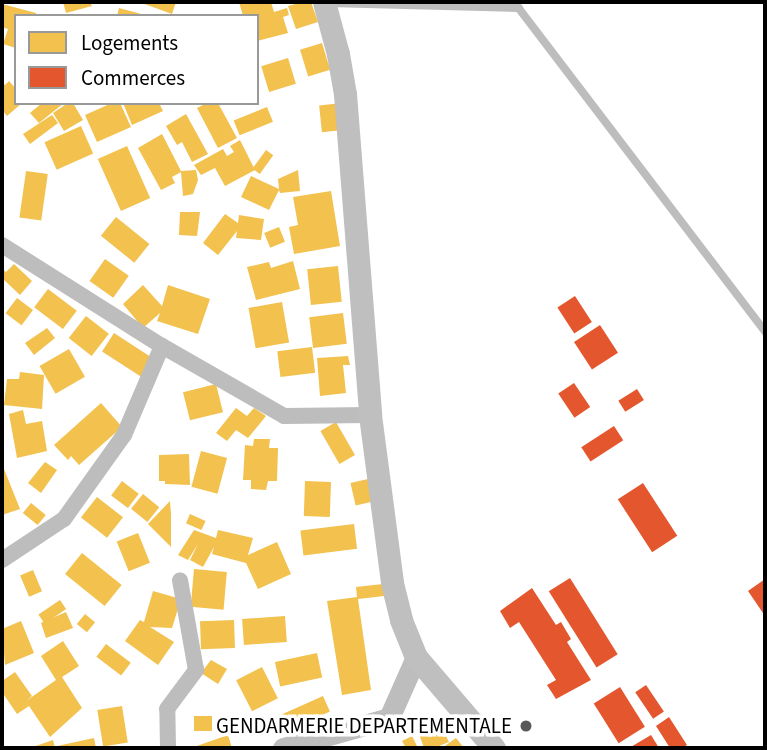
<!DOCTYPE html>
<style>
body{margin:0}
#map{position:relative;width:767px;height:750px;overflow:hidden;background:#fff;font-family:"Source Sans 3",sans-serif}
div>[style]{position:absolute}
.homes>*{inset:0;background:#f2c14e;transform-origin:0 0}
.shops>*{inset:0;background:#e4572e;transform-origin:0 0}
.service>*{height:8px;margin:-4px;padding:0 4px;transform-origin:4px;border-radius:4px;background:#bdbdbd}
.minor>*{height:16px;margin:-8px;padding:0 8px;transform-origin:8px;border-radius:8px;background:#bdbdbd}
.tertiary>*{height:21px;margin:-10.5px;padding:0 10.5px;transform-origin:10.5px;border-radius:10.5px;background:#bdbdbd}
.secondary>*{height:23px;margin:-11.5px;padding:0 11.5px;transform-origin:11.5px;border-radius:11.5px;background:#bfbfbf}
.dots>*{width:19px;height:19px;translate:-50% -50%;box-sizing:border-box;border:4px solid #fff;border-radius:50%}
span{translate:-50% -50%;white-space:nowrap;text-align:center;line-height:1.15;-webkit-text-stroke:7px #fff;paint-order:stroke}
.poi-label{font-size:21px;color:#000}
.right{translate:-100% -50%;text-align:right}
.frame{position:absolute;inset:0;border:4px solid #000;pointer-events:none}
.legend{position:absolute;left:14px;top:14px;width:245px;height:91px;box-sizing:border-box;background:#fff;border:2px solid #999;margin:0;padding:9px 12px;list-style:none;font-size:21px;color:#000}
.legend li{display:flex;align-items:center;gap:14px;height:35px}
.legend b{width:35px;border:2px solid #999}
</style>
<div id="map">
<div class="homes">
<div style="clip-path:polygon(63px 2px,90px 2px,92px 6px,66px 13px)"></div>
<div style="clip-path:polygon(139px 2px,176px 2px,172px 14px)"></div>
<div style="clip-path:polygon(239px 2px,271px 2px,274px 12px,287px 8px,289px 15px,283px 17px,288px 33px,257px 41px,257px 16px,243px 16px)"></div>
<div style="clip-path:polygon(303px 2px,311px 2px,318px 22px,296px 29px,288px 6px)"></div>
<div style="clip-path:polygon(2px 4px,36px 13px,36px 16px,16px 16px,16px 48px,3px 44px,8px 29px,2px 27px)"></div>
<div style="clip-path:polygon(119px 8px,145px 15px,144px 16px,117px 16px)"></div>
<div style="left:322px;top:43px;width:28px;height:23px;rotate:73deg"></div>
<div style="left:288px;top:58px;width:27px;height:28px;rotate:73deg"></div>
<div style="clip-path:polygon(9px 81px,16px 89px,16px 103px,22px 103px,7px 116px,2px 110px,2px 82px,5px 85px)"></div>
<div style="clip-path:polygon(42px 103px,64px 103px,39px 123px,30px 113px)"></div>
<div style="clip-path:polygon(68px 103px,73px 103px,83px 120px,64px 131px,53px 113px)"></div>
<div style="clip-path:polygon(112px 103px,120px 103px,131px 127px,97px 142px,85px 115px)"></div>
<div style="clip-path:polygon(123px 103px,159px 103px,163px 111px,132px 125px)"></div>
<div style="clip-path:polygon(207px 103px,218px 103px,237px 138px,218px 148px,197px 108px)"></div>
<div style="left:342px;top:103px;width:27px;height:23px;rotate:84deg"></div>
<div style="left:267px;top:107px;width:16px;height:36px;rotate:68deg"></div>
<div style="clip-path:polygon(186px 114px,208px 154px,192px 162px,182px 142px,177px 145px,166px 126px)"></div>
<div style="clip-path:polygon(52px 115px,58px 123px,30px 144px,23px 134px)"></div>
<div style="left:81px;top:126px;width:30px;height:40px;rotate:66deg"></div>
<div style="clip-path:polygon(162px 134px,181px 171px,196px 170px,198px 180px,193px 194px,183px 196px,181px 172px,172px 177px,175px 183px,161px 190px,138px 148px)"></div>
<div style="clip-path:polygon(240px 140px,255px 170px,225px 186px,215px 168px,201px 175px,194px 165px,223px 149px,227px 156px,234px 152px,230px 146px)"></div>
<div style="left:127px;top:146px;width:57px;height:32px;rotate:66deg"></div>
<div style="left:266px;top:150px;width:9px;height:23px;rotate:36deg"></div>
<div style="clip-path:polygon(298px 170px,300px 191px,280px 193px,279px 190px,269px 210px,241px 197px,251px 176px,279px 189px,278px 179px)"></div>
<div style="left:26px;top:171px;width:22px;height:47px;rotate:8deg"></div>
<div style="clip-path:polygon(331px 191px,340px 246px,294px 254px,289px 227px,298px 225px,293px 197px)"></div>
<div style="clip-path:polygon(180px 212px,200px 212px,197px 236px,179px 235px)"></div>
<div style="clip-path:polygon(225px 214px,238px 223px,239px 215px,264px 219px,261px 240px,236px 238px,237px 231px,218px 255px,203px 243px)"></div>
<div style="left:116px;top:217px;width:43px;height:24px;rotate:39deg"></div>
<div style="left:279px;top:227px;width:16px;height:16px;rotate:68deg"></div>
<div style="left:105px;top:259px;width:29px;height:27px;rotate:35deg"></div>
<div style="clip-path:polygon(293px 261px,300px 289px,256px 300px,247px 267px,269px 262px,271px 268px)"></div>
<div style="clip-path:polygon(14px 264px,32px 281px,20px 295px,2px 278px,2px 269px,6px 272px)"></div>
<div style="left:338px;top:266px;width:36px;height:31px;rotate:84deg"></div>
<div style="clip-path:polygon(143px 285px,162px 306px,168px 285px,210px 299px,198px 334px,157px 321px,160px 313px,143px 328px,123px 304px)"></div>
<div style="left:48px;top:289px;width:36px;height:23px;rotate:37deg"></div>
<div style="left:17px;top:298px;width:20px;height:19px;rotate:37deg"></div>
<div style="left:282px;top:302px;width:41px;height:34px;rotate:80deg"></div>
<div style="left:343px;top:313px;width:31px;height:34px;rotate:83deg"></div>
<div style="left:86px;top:316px;width:29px;height:28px;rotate:38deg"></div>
<div style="clip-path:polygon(47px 328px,55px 338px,34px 355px,25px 343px)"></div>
<div style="left:114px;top:333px;width:48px;height:22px;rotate:33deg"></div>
<div style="left:312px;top:347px;width:26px;height:35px;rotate:83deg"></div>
<div style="left:69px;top:349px;width:32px;height:34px;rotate:60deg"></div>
<div style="clip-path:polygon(348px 356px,350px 365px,343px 365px,346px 393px,320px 396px,317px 358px)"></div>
<div style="clip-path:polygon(20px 372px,44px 375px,42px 409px,4px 405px,7px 379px,19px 379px)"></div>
<div style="left:216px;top:384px;width:29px;height:34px;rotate:76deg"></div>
<div style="clip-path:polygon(101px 403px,122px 427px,79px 465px,71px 456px,68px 460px,54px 445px)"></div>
<div style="clip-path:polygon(236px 408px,247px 416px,254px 408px,266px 416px,248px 438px,236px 430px,227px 441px,216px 433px)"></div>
<div style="clip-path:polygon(23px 410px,26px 424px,42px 421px,47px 451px,17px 458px,9px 414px)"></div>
<div style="left:336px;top:422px;width:38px;height:18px;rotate:60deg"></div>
<div style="clip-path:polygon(254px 439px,270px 439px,269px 448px,278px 448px,277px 481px,268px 481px,266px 490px,251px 489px,251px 480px,243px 480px,245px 445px,253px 446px)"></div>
<div style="left:201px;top:451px;width:27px;height:37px;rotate:15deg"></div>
<div style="clip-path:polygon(189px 454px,190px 485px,165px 484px,165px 481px,159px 481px,159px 455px)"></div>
<div style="clip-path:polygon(45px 462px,57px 470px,41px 493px,28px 483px)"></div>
<div style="clip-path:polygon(4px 469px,20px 509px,2px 515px,2px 470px)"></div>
<div style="left:368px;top:479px;width:23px;height:18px;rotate:77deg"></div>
<div style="left:122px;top:481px;width:21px;height:18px;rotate:37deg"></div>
<div style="left:331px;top:482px;width:35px;height:26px;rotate:92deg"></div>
<div style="left:143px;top:494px;width:21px;height:19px;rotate:39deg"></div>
<div style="left:97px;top:497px;width:33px;height:26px;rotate:38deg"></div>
<div style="clip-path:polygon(170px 501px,171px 514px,171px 547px,148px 524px)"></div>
<div style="left:31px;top:503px;width:19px;height:13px;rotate:39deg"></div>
<div style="left:190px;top:514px;width:17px;height:10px;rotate:24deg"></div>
<div style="left:354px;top:524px;width:25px;height:54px;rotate:83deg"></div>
<div style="clip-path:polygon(194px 530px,216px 538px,218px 530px,253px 538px,248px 555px,277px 542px,291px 574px,258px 589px,246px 563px,212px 554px,214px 547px,203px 567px,190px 560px,198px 544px,188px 560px,178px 555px)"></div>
<div style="left:138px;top:533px;width:32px;height:23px;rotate:68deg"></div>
<div style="left:82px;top:553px;width:51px;height:27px;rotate:39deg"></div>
<div style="left:194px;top:569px;width:33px;height:38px;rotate:5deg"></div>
<div style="left:33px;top:570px;width:23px;height:14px;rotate:67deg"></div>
<div style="clip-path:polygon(383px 584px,384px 596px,358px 599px,371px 690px,342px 695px,327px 601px,357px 597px,356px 587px)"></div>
<div style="clip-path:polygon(153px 591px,181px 599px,172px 628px,150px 627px,174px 642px,158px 665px,125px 641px,140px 620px,144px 622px)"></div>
<div style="left:60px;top:600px;width:11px;height:26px;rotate:56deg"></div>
<div style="clip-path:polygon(66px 612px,73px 628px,46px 638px,41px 623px)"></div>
<div style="left:85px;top:614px;width:13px;height:13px;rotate:39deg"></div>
<div style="left:285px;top:616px;width:26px;height:43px;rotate:86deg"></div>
<div style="left:234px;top:620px;width:28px;height:34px;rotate:88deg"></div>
<div style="clip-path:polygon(21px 621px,34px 653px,5px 665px,2px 629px)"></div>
<div style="clip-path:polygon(63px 641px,79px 666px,62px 677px,82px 708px,50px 737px,29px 706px,17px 714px,2px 692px,2px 681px,15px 672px,32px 696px,26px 701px,56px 680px,41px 656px)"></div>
<div style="left:106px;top:644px;width:31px;height:16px;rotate:37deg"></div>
<div style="left:317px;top:653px;width:25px;height:43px;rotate:78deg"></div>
<div style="clip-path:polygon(211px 660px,227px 669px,218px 684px,201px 673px)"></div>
<div style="left:262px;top:667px;width:35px;height:29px;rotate:63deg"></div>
<div style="left:323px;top:696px;width:17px;height:57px;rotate:66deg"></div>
<div style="left:122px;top:706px;width:37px;height:25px;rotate:81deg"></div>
<div style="left:194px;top:716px;width:18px;height:15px"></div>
<div style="clip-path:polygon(426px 730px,430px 737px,443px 730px,449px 742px,434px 748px,424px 748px,419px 734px)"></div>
<div style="clip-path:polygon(228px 735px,232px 748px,191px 748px)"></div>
<div style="clip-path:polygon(412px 736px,418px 748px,406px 748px,402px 741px)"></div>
<div style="clip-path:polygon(94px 738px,96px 748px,58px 748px,57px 746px)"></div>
<div style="clip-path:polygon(456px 738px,464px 748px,442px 748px)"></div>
<div style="clip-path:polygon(53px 740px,55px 748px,30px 748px)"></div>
</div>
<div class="shops">
<div style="left:575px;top:296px;width:31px;height:21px;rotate:57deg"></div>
<div style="left:600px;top:325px;width:33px;height:31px;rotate:57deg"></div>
<div style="left:574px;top:383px;width:29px;height:19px;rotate:56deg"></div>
<div style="left:637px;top:389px;width:13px;height:22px;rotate:58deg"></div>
<div style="left:614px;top:426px;width:17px;height:39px;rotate:57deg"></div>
<div style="left:643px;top:483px;width:63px;height:30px;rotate:57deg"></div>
<div style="left:570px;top:578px;width:90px;height:25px;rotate:58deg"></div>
<div style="clip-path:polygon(765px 579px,765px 616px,748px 591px)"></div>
<div style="clip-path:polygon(532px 588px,556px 625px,561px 622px,571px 639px,567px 642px,591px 680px,556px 699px,547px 685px,556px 680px,519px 622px,510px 628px,500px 611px)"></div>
<div style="left:646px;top:685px;width:32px;height:13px;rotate:56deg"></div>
<div style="left:620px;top:687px;width:47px;height:31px;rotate:58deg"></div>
<div style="clip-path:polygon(669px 717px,687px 745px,682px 748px,670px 748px,656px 726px)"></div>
<div style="clip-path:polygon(651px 735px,659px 748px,629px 748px)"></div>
</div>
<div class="service">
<div style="left:514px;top:2px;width:415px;rotate:52.7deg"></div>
<div style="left:328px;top:3px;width:191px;rotate:1.5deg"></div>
</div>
<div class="minor">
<div style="left:2px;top:245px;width:189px;rotate:32.3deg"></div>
<div style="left:162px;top:346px;width:141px;rotate:29.8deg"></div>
<div style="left:284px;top:416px;width:86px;rotate:-0.7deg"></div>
<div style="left:2px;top:560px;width:74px;rotate:-33.5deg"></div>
<div style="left:64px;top:519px;width:103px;rotate:-54.5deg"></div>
<div style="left:124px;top:435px;width:97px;rotate:-66.9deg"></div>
<div style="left:168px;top:748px;width:39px;rotate:-91deg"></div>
<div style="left:167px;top:709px;width:49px;rotate:-53.4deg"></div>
<div style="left:196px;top:670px;width:91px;rotate:-100.1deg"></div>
</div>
<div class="tertiary">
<div style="left:283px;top:748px;width:110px;rotate:-15.8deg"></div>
<div style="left:389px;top:718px;width:67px;rotate:-66.1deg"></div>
</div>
<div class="secondary">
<div style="left:324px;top:2px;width:54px;rotate:74.9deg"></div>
<div style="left:338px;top:54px;width:41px;rotate:80.1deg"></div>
<div style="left:345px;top:94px;width:322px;rotate:85.5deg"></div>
<div style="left:370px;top:415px;width:169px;rotate:82.5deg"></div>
<div style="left:392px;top:583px;width:38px;rotate:76deg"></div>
<div style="left:401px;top:620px;width:40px;rotate:68deg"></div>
<div style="left:416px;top:657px;width:120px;rotate:49.4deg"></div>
</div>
<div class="dots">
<div style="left:526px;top:726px;background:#595959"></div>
</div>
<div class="poi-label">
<span class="right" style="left:512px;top:726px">GENDARMERIE DEPARTEMENTALE</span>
</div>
<div class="frame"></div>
<ul class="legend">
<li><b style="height:19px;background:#f2c14e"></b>Logements</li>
<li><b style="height:19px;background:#e4572e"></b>Commerces</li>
</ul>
</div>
